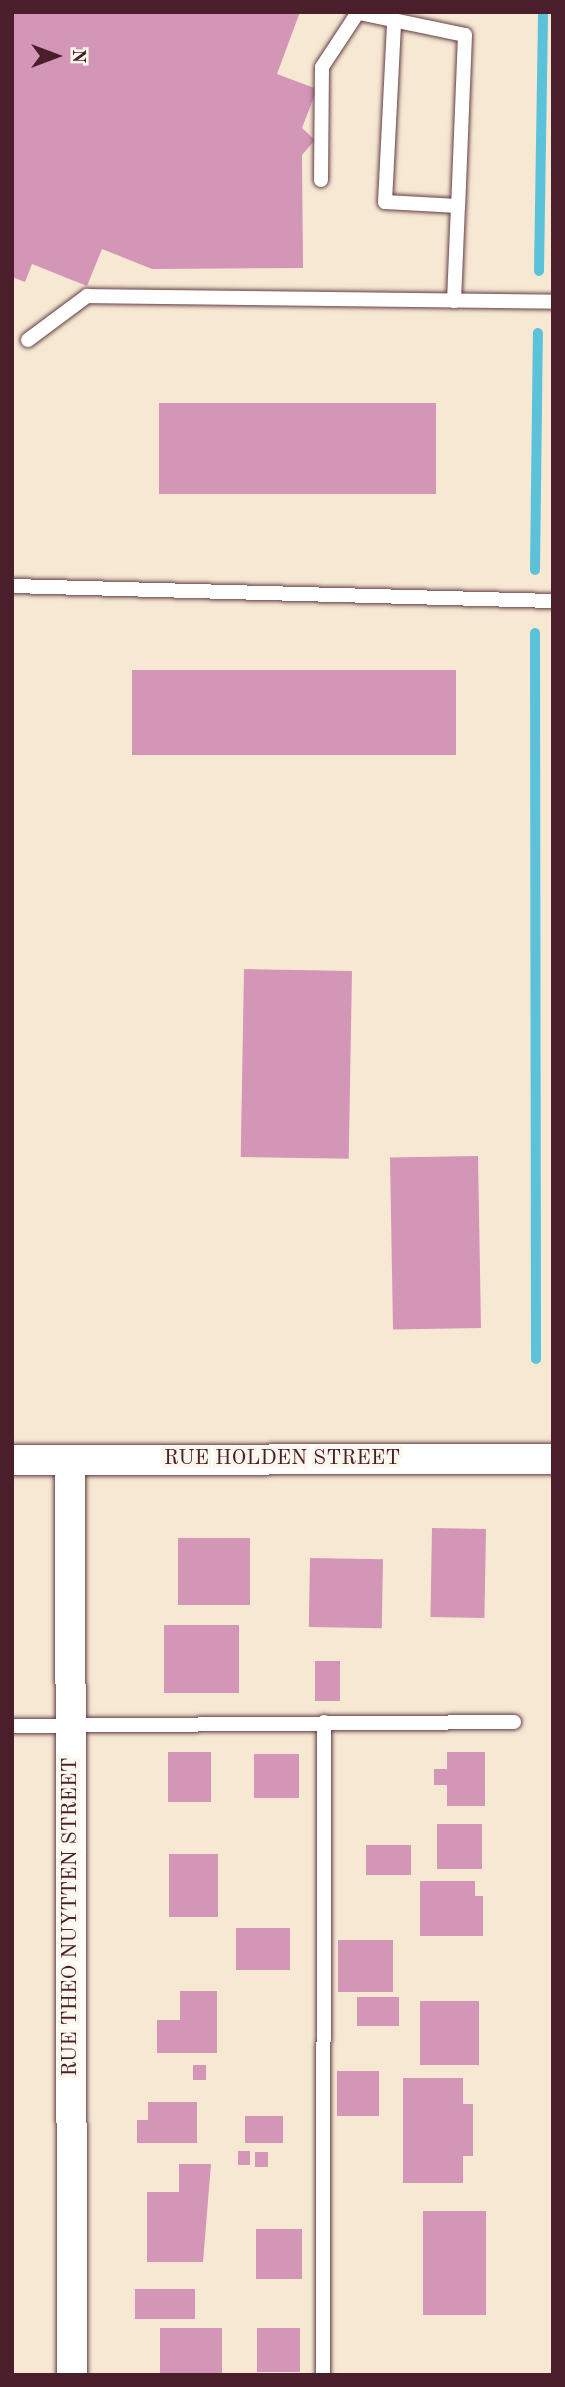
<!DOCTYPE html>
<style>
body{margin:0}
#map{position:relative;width:565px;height:2387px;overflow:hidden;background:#f7e8d3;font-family:"Old Standard TT",serif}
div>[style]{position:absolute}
.stream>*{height:10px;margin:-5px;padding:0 5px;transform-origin:5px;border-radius:5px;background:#5cc2da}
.building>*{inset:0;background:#d396b7;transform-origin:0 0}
.roads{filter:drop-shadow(0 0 2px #643d44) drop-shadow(0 0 2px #643d44)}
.lane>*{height:14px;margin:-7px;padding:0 7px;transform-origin:7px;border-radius:7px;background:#fff}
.street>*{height:30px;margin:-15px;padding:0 15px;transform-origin:15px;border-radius:15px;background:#fff}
span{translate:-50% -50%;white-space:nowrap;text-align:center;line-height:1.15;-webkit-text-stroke:7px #fbf7ec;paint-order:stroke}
.street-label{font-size:21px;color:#4a1f2b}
.frame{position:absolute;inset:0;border:14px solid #4a1f2b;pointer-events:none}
.north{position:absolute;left:21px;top:21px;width:70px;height:70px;-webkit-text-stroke:5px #fbf7ec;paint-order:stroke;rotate:90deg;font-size:19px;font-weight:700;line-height:28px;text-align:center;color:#4a1f2b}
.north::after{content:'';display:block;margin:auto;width:24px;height:32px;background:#4a1f2b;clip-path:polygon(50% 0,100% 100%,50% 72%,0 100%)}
</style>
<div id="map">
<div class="stream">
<div style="left:539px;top:271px;width:259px;rotate:-89.1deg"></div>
<div style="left:535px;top:570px;width:237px;rotate:-89.3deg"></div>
<div style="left:535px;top:633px;width:726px;rotate:89.92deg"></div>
</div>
<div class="building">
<div style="clip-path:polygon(12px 12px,300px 12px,277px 74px,317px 89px,302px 128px,315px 140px,302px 155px,303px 268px,152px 269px,102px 249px,87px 286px,32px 264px,25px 282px,12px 277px)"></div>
<div style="left:436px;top:403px;width:91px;height:277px;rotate:90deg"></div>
<div style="left:132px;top:670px;width:324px;height:85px"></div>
<div style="left:244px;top:969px;width:108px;height:188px;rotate:1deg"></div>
<div style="left:478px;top:1156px;width:172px;height:88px;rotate:89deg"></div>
<div style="left:432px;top:1528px;width:54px;height:89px;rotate:1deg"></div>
<div style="left:178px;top:1538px;width:72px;height:67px"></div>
<div style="left:310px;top:1558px;width:73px;height:69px;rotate:1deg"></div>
<div style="left:164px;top:1625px;width:75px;height:68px"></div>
<div style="left:315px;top:1661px;width:25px;height:40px"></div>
<div style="left:168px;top:1752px;width:43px;height:50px"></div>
<div style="clip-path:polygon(447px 1752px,485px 1752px,485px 1806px,447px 1806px,447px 1785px,434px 1785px,434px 1769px,447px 1769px)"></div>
<div style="left:254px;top:1754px;width:45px;height:44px"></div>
<div style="left:437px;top:1824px;width:45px;height:45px"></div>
<div style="left:366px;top:1845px;width:45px;height:30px"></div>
<div style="left:169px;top:1854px;width:49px;height:63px"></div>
<div style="clip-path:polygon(420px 1881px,475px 1881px,475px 1896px,483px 1896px,483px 1936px,420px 1936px)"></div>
<div style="left:236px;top:1928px;width:54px;height:42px"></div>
<div style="left:338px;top:1940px;width:55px;height:52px"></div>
<div style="clip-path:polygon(180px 1991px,217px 1991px,217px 2053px,157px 2053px,157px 2020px,180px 2020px)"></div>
<div style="left:357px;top:1997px;width:42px;height:29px"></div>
<div style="left:420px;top:2001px;width:59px;height:64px"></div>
<div style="left:193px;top:2065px;width:13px;height:15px"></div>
<div style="left:337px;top:2071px;width:42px;height:45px"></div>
<div style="clip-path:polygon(403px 2078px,463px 2078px,463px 2104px,473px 2104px,473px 2156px,463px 2156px,463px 2183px,403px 2183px)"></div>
<div style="clip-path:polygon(148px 2102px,197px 2102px,197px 2143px,137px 2143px,137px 2120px,148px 2120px)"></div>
<div style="left:245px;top:2116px;width:38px;height:27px"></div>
<div style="left:238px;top:2151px;width:12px;height:14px"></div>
<div style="left:255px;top:2152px;width:13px;height:15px"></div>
<div style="clip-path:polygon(179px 2164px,211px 2164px,203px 2262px,147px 2262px,147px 2192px,179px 2192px)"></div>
<div style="left:423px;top:2211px;width:63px;height:104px"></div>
<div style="left:256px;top:2229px;width:46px;height:50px"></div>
<div style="left:135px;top:2289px;width:60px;height:30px"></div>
<div style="left:160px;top:2328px;width:62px;height:47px"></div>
<div style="left:257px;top:2328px;width:43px;height:44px"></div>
</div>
<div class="roads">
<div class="lane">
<div style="left:355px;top:12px;width:112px;rotate:11.8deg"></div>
<div style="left:465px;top:35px;width:171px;rotate:92.3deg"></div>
<div style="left:458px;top:206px;width:73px;rotate:-176.9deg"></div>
<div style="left:385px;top:202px;width:178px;rotate:-87.1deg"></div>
<div style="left:321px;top:180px;width:113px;rotate:-89.5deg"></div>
<div style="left:322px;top:67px;width:60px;rotate:-56.6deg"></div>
<div style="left:454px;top:301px;width:95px;rotate:-87.6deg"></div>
<div style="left:28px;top:340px;width:74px;rotate:-36.7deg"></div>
<div style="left:87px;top:296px;width:466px;rotate:0.7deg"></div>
<div style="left:12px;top:586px;width:541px;rotate:1.59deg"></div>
<div style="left:12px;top:1726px;width:502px;rotate:-0.46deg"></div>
<div style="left:323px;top:2375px;width:653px;rotate:-89.91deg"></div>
</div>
<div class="street">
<div style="left:12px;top:1460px;width:541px;rotate:-0.11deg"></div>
<div style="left:70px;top:1460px;width:915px;rotate:89.87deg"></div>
</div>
</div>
<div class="street-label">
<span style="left:282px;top:1459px">RUE HOLDEN STREET</span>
<span style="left:71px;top:1917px;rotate:-90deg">RUE THEO NUYTTEN STREET</span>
</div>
<div class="frame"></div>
<div class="north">N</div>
</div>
